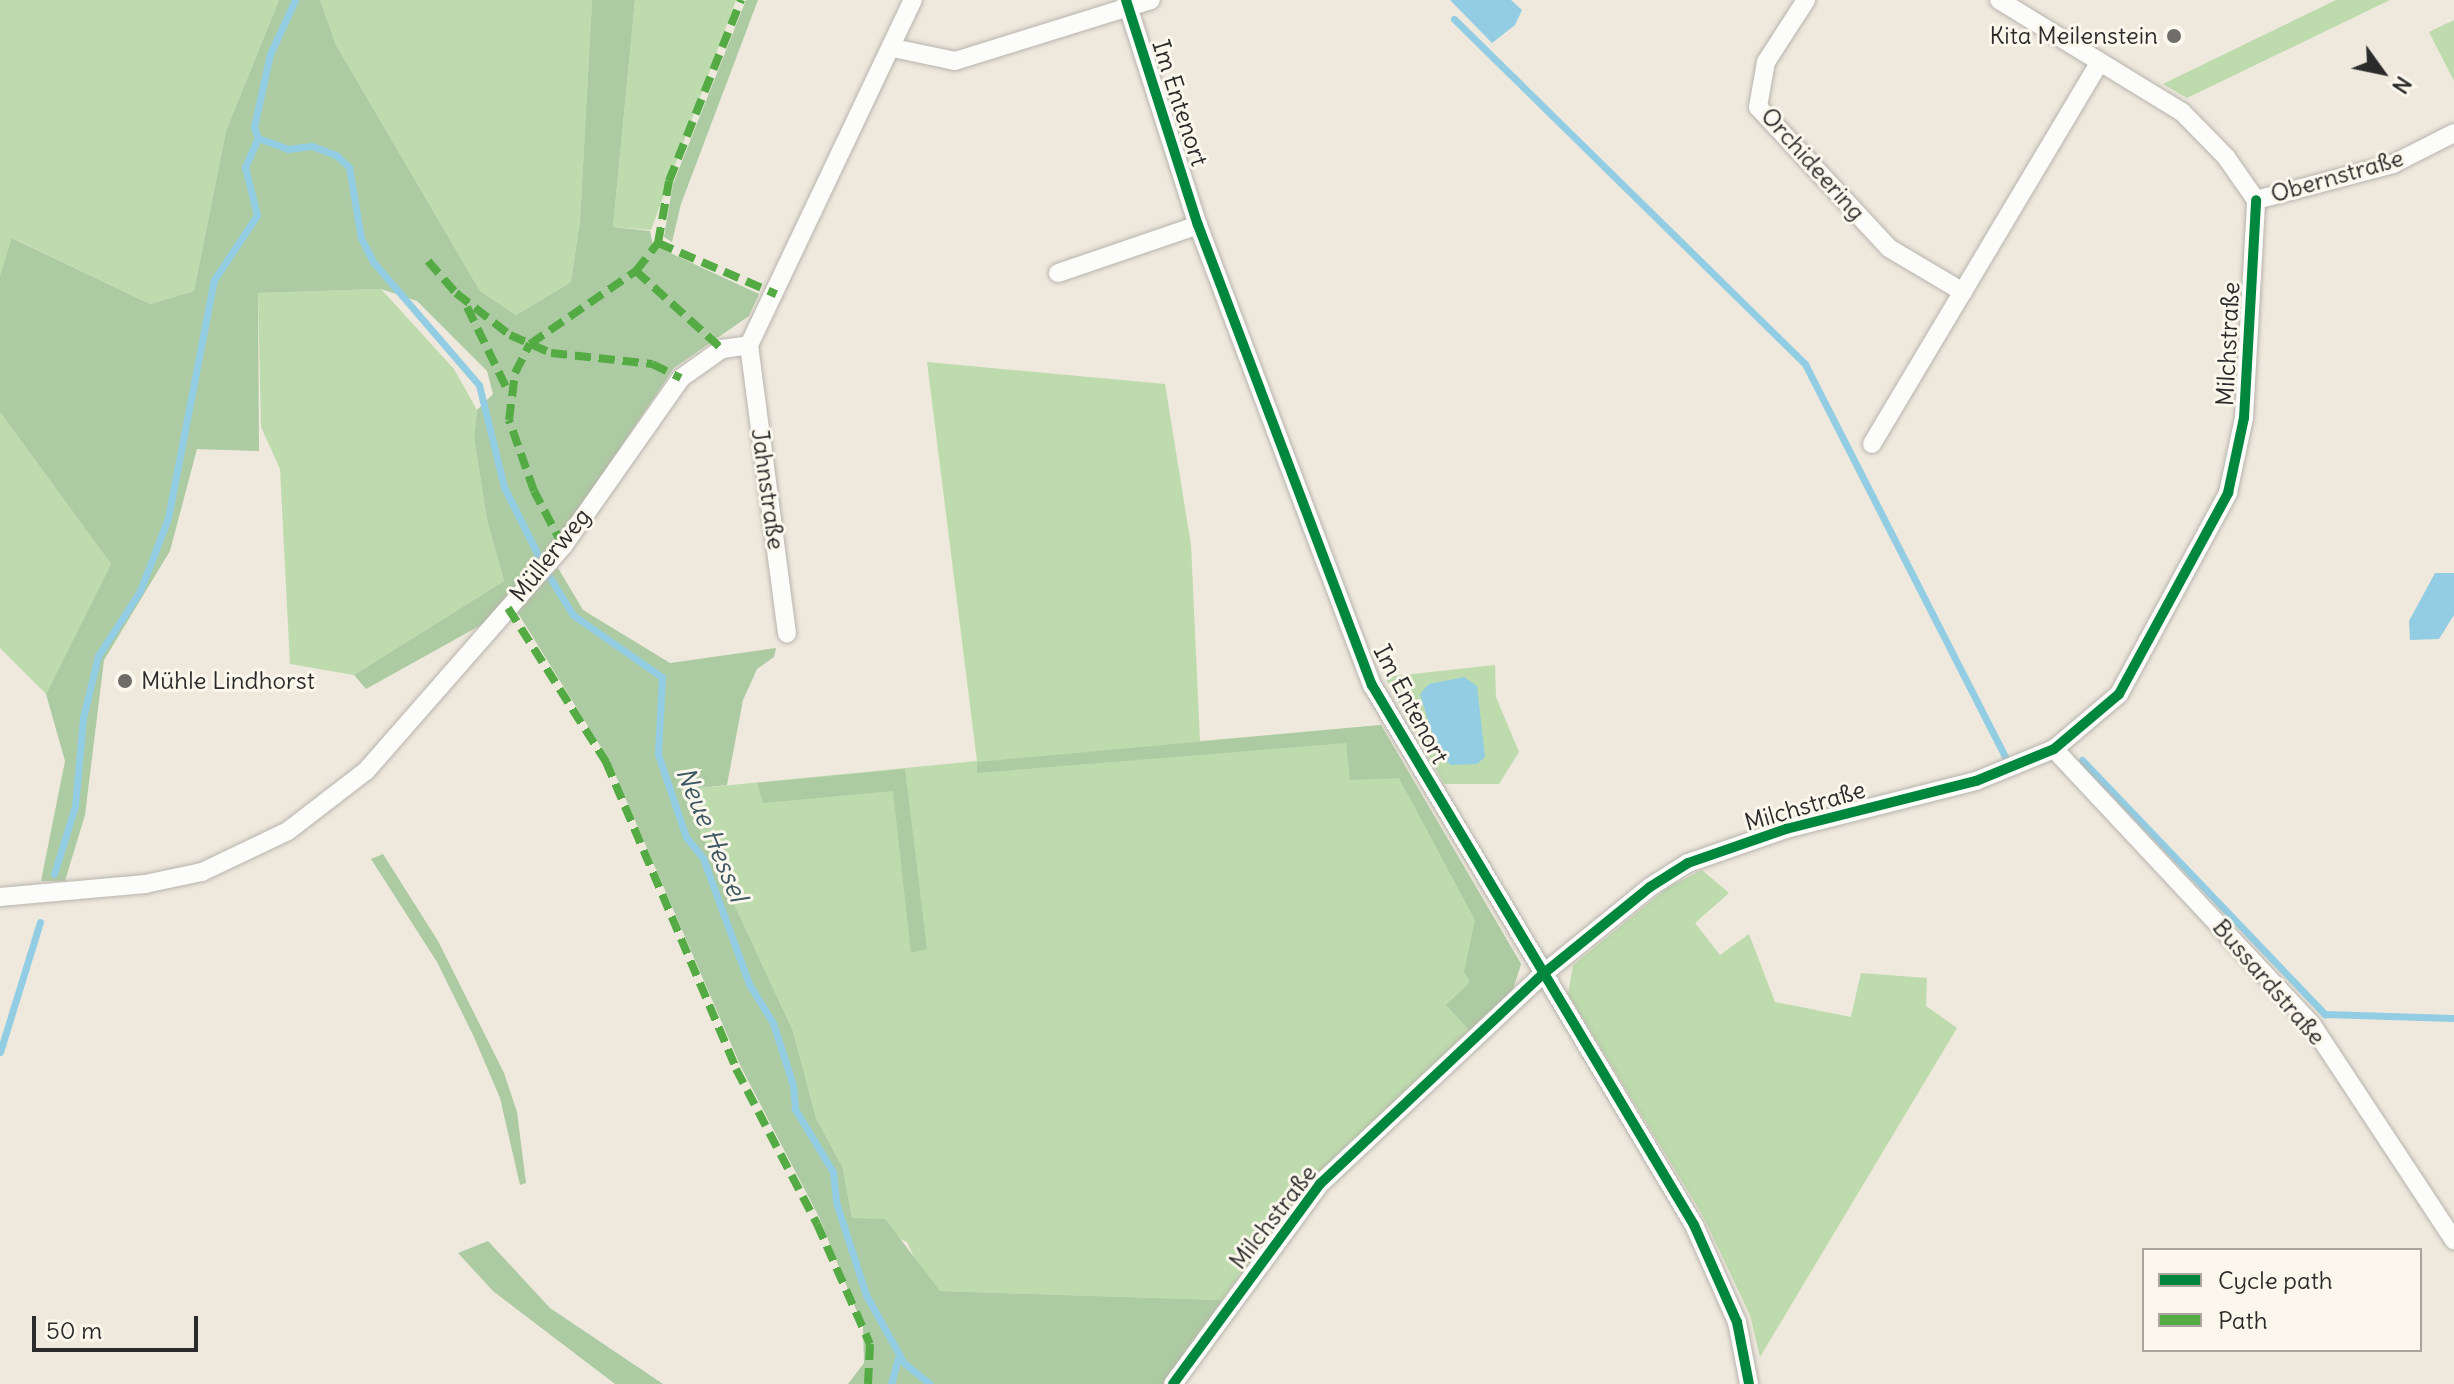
<!DOCTYPE html>
<meta charset="utf-8">
<style>
body{margin:0}
#map{position:relative;width:2454px;height:1384px;overflow:hidden;background:#eee8dd;font-family:Delius,sans-serif}
div>[style]{position:absolute}
.green>*{inset:0;background:#bddbad}
.forest>*{inset:0;background:#adcba2}
.water>*{inset:0;background:#92cde4}
.stream>*{height:7px;margin:-3.5px;padding:0 3.5px;transform-origin:3.5px;border-radius:3.5px;background:#92cde4}
.roads{filter:drop-shadow(0 0 2px #b8b4ad) drop-shadow(0 0 2px #b8b4ad)}
.street>*{height:18px;margin:-9px;padding:0 9px;transform-origin:9px;border-radius:9px;background:#fcfcfa}
.quiet>*{height:8px;margin-top:-4px;transform-origin:0;background:repeating-linear-gradient(90deg,#54ab44 0 16px,transparent 0 24px)}
.cycleway>*{height:10px;margin:-5px;padding:0 5px;transform-origin:5px;border-radius:5px;background:#00873e}
.dots>*{width:22px;height:22px;translate:-50% -50%;box-sizing:border-box;border:4px solid #fbf7ec;border-radius:50%}
span{translate:-50% -50%;white-space:nowrap;text-align:center;line-height:1.15;-webkit-text-stroke:6px #fbf7ec;paint-order:stroke}
.poi-label{font-size:24px;color:#2b2b2b}
.right{translate:-100% -50%;text-align:right}
.left{translate:0 -50%;text-align:left}
.street-label{font-size:24px;color:#2b2b2b}
.water-label{font-size:26px;color:#3e5863;font-style:italic}
.legend{position:absolute;left:2142px;top:1248px;width:280px;height:104px;box-sizing:border-box;background:#fbf7ec;border:2px solid #a8a59f;margin:0;padding:10px 14px;list-style:none;font-size:24px;color:#2b2b2b}
.legend li{display:flex;align-items:center;gap:16px;height:40px}
.legend b{width:40px;border:2px solid #a8a59f}
.north{position:absolute;left:2342px;top:32px;width:80px;height:80px;-webkit-text-stroke:6px #fbf7ec;paint-order:stroke;rotate:123deg;font-size:22px;font-weight:700;line-height:32px;text-align:center;color:#2b2b2b}
.north::after{content:'';display:block;margin:auto;width:28px;height:36px;background:#2b2b2b;clip-path:polygon(50% 0,100% 100%,50% 72%,0 100%)}
.scale{position:absolute;left:32px;top:1316px;width:166px;height:36px;box-sizing:border-box;border:4px solid #2b2b2b;border-top:0;padding-left:10px;font-size:24px;line-height:28px;white-space:nowrap;color:#2b2b2b;-webkit-text-stroke:6px #fbf7ec;paint-order:stroke}
</style>
<div id="map">
<div class="green">
<div style="clip-path:polygon(0 0,279px 0,226px 131px,194px 291px,150px 304px,13px 238px,0 275px)"></div>
<div style="clip-path:polygon(320px 0,592px 0,580px 220px,571px 282px,516px 315px,480px 291px,336px 45px)"></div>
<div style="clip-path:polygon(635px 0,736px 0,651px 230px,613px 227px)"></div>
<div style="clip-path:polygon(2336px 0,2390px 0,2187px 98px,2163px 84px)"></div>
<div style="clip-path:polygon(2454px 20px,2454px 81px,2429px 32px)"></div>
<div style="clip-path:polygon(381px 289px,454px 369px,477px 410px,474px 438px,487px 520px,504px 581px,354px 675px,290px 664px,280px 469px,261px 427px,258px 293px)"></div>
<div style="clip-path:polygon(927px 362px,1165px 384px,1191px 545px,1200px 741px,1381px 725px,1521px 964px,1512px 992px,1309px 1183px,1222px 1300px,940px 1291px,921px 1272px,907px 1242px,852px 1218px,843px 1168px,816px 1118px,793px 1031px,681px 790px,977px 761px)"></div>
<div style="clip-path:polygon(0 412px,111px 564px,46px 694px,0 648px)"></div>
<div style="clip-path:polygon(1495px 665px,1496px 697px,1519px 752px,1499px 784px,1444px 784px,1385px 677px)"></div>
<div style="clip-path:polygon(1702px 870px,1729px 893px,1695px 923px,1720px 955px,1749px 934px,1775px 1002px,1851px 1017px,1861px 973px,1927px 978px,1926px 1006px,1957px 1028px,1760px 1357px,1750px 1315px,1703px 1216px,1568px 994px,1573px 965px,1667px 888px)"></div>
</div>
<div class="forest">
<div style="clip-path:polygon(279px 0,320px 0,336px 45px,480px 291px,516px 315px,571px 282px,580px 220px,592px 0,635px 0,613px 227px,650px 231px,653px 245px,759px 294px,749px 316px,674px 368px,558px 540px,481px 625px,366px 689px,354px 675px,504px 581px,487px 520px,474px 438px,477px 410px,493px 394px,487px 371px,417px 301px,381px 289px,258px 293px,259px 451px,197px 449px,170px 551px,104px 660px,85px 815px,65px 881px,41px 881px,65px 761px,46px 694px,111px 564px,0 412px,0 275px,12px 238px,150px 304px,194px 291px,226px 131px)"></div>
<div style="clip-path:polygon(746px 0,758px 0,681px 204px,672px 242px,664px 237px,673px 184px)"></div>
<div style="clip-path:polygon(558px 568px,583px 610px,670px 663px,776px 648px,774px 657px,757px 669px,743px 700px,727px 785px,681px 790px,793px 1031px,816px 1118px,843px 1168px,852px 1218px,885px 1219px,940px 1291px,1222px 1300px,1164px 1384px,848px 1384px,864px 1363px,863px 1327px,819px 1217px,741px 1067px,609px 760px,518px 613px,521px 600px)"></div>
<div style="clip-path:polygon(1381px 725px,1521px 964px,1512px 992px,1470px 1031px,1446px 1005px,1470px 982px,1464px 972px,1475px 920px,1399px 778px,1350px 780px,1346px 743px,977px 773px,977px 762px)"></div>
<div style="clip-path:polygon(905px 769px,927px 949px,911px 953px,893px 791px,763px 803px,757px 783px)"></div>
<div style="clip-path:polygon(383px 854px,438px 941px,504px 1073px,517px 1112px,526px 1183px,520px 1185px,500px 1098px,474px 1037px,437px 962px,371px 859px)"></div>
<div style="clip-path:polygon(488px 1241px,550px 1308px,663px 1384px,615px 1384px,493px 1291px,458px 1253px)"></div>
</div>
<div class="water">
<div style="clip-path:polygon(1450px 0,1511px 0,1522px 10px,1515px 25px,1492px 43px)"></div>
<div style="clip-path:polygon(2435px 573px,2454px 573px,2454px 615px,2439px 639px,2410px 640px,2409px 621px)"></div>
<div style="clip-path:polygon(1464px 677px,1477px 686px,1485px 757px,1477px 764px,1451px 765px,1439px 755px,1420px 694px,1429px 684px)"></div>
</div>
<div class="stream">
<div style="left:295px;top:0;width:60px;rotate:114.8deg"></div>
<div style="left:270px;top:54px;width:75px;rotate:102.4deg"></div>
<div style="left:254px;top:127px;width:12px;rotate:70deg"></div>
<div style="left:258px;top:138px;width:32px;rotate:20deg"></div>
<div style="left:288px;top:149px;width:24px;rotate:-7deg"></div>
<div style="left:312px;top:146px;width:26px;rotate:21deg"></div>
<div style="left:336px;top:155px;width:18px;rotate:43deg"></div>
<div style="left:349px;top:167px;width:72px;rotate:80.4deg"></div>
<div style="left:361px;top:238px;width:28px;rotate:63deg"></div>
<div style="left:374px;top:263px;width:161px;rotate:49.3deg"></div>
<div style="left:479px;top:385px;width:105px;rotate:76.2deg"></div>
<div style="left:504px;top:487px;width:96px;rotate:63.4deg"></div>
<div style="left:547px;top:573px;width:49px;rotate:58.2deg"></div>
<div style="left:573px;top:615px;width:108px;rotate:34.9deg"></div>
<div style="left:662px;top:677px;width:77px;rotate:93deg"></div>
<div style="left:658px;top:754px;width:88px;rotate:71.4deg"></div>
<div style="left:686px;top:837px;width:27px;rotate:51deg"></div>
<div style="left:703px;top:858px;width:134px;rotate:69.9deg"></div>
<div style="left:749px;top:984px;width:46px;rotate:58.4deg"></div>
<div style="left:773px;top:1023px;width:65px;rotate:72.1deg"></div>
<div style="left:793px;top:1085px;width:24px;rotate:85deg"></div>
<div style="left:795px;top:1109px;width:74px;rotate:58.9deg"></div>
<div style="left:833px;top:1172px;width:30px;rotate:84deg"></div>
<div style="left:836px;top:1202px;width:98px;rotate:72.1deg"></div>
<div style="left:866px;top:1295px;width:78px;rotate:60.8deg"></div>
<div style="left:904px;top:1363px;width:33px;rotate:39deg"></div>
<div style="left:1454px;top:19px;width:492px;rotate:44.5deg"></div>
<div style="left:1805px;top:364px;width:445px;rotate:63deg"></div>
<div style="left:2082px;top:760px;width:352px;rotate:46.3deg"></div>
<div style="left:2325px;top:1014px;width:129px;rotate:1.8deg"></div>
<div style="left:54px;top:874px;width:71px;rotate:-72.8deg"></div>
<div style="left:75px;top:806px;width:88px;rotate:-84.8deg"></div>
<div style="left:83px;top:718px;width:64px;rotate:-76.4deg"></div>
<div style="left:98px;top:656px;width:77px;rotate:-57.1deg"></div>
<div style="left:140px;top:591px;width:78px;rotate:-69deg"></div>
<div style="left:168px;top:518px;width:242px;rotate:-79.1deg"></div>
<div style="left:214px;top:280px;width:78px;rotate:-56.5deg"></div>
<div style="left:257px;top:215px;width:49px;rotate:-104deg"></div>
<div style="left:245px;top:167px;width:32px;rotate:-66deg"></div>
<div style="left:0;top:1052px;width:136px;rotate:-72.9deg"></div>
<div style="left:891px;top:1384px;width:31px;rotate:-75deg"></div>
</div>
<div class="roads">
<div class="street">
<div style="left:1126px;top:0;width:236px;rotate:72.3deg"></div>
<div style="left:1198px;top:225px;width:492px;rotate:69.3deg"></div>
<div style="left:1372px;top:685px;width:629px;rotate:59.19deg"></div>
<div style="left:1694px;top:1225px;width:106px;rotate:66.1deg"></div>
<div style="left:1737px;top:1322px;width:63px;rotate:79deg"></div>
<div style="left:1806px;top:0;width:74px;rotate:122.8deg"></div>
<div style="left:1766px;top:62px;width:46px;rotate:100.1deg"></div>
<div style="left:1758px;top:107px;width:192px;rotate:47.1deg"></div>
<div style="left:1889px;top:248px;width:86px;rotate:30.7deg"></div>
<div style="left:1999px;top:0;width:215px;rotate:31.5deg"></div>
<div style="left:2182px;top:112px;width:63px;rotate:45.6deg"></div>
<div style="left:2226px;top:157px;width:52px;rotate:55.1deg"></div>
<div style="left:893px;top:48px;width:63px;rotate:11.8deg"></div>
<div style="left:955px;top:61px;width:205px;rotate:-17.3deg"></div>
<div style="left:2256px;top:200px;width:142px;rotate:-14.7deg"></div>
<div style="left:2393px;top:164px;width:68px;rotate:-26.9deg"></div>
<div style="left:1058px;top:273px;width:148px;rotate:-18.9deg"></div>
<div style="left:749px;top:345px;width:291px;rotate:82.5deg"></div>
<div style="left:1872px;top:444px;width:445px;rotate:-59.2deg"></div>
<div style="left:2054px;top:749px;width:378px;rotate:46.9deg"></div>
<div style="left:2312px;top:1025px;width:258px;rotate:56.6deg"></div>
<div style="left:0;top:897px;width:146px;rotate:-5.1deg"></div>
<div style="left:145px;top:884px;width:58px;rotate:-11.9deg"></div>
<div style="left:202px;top:872px;width:95px;rotate:-25.5deg"></div>
<div style="left:288px;top:831px;width:98px;rotate:-37.6deg"></div>
<div style="left:366px;top:771px;width:299px;rotate:-48.8deg"></div>
<div style="left:563px;top:546px;width:205px;rotate:-54.9deg"></div>
<div style="left:681px;top:378px;width:50px;rotate:-35.3deg"></div>
<div style="left:722px;top:349px;width:27px;rotate:-8deg"></div>
<div style="left:749px;top:345px;width:382px;rotate:-64.6deg"></div>
<div style="left:1173px;top:1384px;width:248px;rotate:-53.7deg"></div>
<div style="left:1320px;top:1184px;width:306px;rotate:-43.3deg"></div>
<div style="left:1543px;top:974px;width:138px;rotate:-39.1deg"></div>
<div style="left:1650px;top:887px;width:45px;rotate:-32.3deg"></div>
<div style="left:1688px;top:863px;width:104px;rotate:-19.1deg"></div>
<div style="left:1786px;top:829px;width:196px;rotate:-14.2deg"></div>
<div style="left:1976px;top:781px;width:84px;rotate:-22.3deg"></div>
<div style="left:2054px;top:749px;width:85px;rotate:-40.2deg"></div>
<div style="left:2119px;top:694px;width:229px;rotate:-61.5deg"></div>
<div style="left:2228px;top:493px;width:77px;rotate:-78deg"></div>
<div style="left:2244px;top:418px;width:218px;rotate:-86.8deg"></div>
</div>
</div>
<div class="quiet">
<div style="left:658px;top:243px;width:129px;rotate:23.4deg"></div>
<div style="left:428px;top:261px;width:43px;rotate:48.8deg"></div>
<div style="left:456px;top:293px;width:68px;rotate:37.9deg"></div>
<div style="left:510px;top:335px;width:45px;rotate:23.7deg"></div>
<div style="left:551px;top:353px;width:102px;rotate:6.2deg"></div>
<div style="left:652px;top:364px;width:32px;rotate:26deg"></div>
<div style="left:636px;top:271px;width:116px;rotate:42.2deg"></div>
<div style="left:467px;top:307px;width:96px;rotate:64deg"></div>
<div style="left:563px;top:546px;width:62px;rotate:-117.8deg"></div>
<div style="left:534px;top:491px;width:75px;rotate:-109.4deg"></div>
<div style="left:509px;top:420px;width:47px;rotate:-82.7deg"></div>
<div style="left:515px;top:373px;width:33px;rotate:-63deg"></div>
<div style="left:530px;top:344px;width:129px;rotate:-34.6deg"></div>
<div style="left:636px;top:271px;width:36px;rotate:-52deg"></div>
<div style="left:658px;top:243px;width:63px;rotate:-79.9deg"></div>
<div style="left:669px;top:181px;width:195px;rotate:-68.3deg"></div>
<div style="left:508px;top:608px;width:183px;rotate:57.5deg"></div>
<div style="left:606px;top:762px;width:333px;rotate:67deg"></div>
<div style="left:736px;top:1069px;width:175px;rotate:62.4deg"></div>
<div style="left:817px;top:1224px;width:131px;rotate:66.2deg"></div>
<div style="left:870px;top:1344px;width:40px;rotate:92.9deg"></div>
</div>
<div class="cycleway">
<div style="left:1126px;top:0;width:236px;rotate:72.3deg"></div>
<div style="left:1198px;top:225px;width:492px;rotate:69.3deg"></div>
<div style="left:1372px;top:685px;width:629px;rotate:59.19deg"></div>
<div style="left:1694px;top:1225px;width:106px;rotate:66.1deg"></div>
<div style="left:1737px;top:1322px;width:63px;rotate:79deg"></div>
<div style="left:1173px;top:1384px;width:248px;rotate:-53.7deg"></div>
<div style="left:1320px;top:1184px;width:306px;rotate:-43.3deg"></div>
<div style="left:1543px;top:974px;width:138px;rotate:-39.1deg"></div>
<div style="left:1650px;top:887px;width:45px;rotate:-32.3deg"></div>
<div style="left:1688px;top:863px;width:104px;rotate:-19.1deg"></div>
<div style="left:1786px;top:829px;width:196px;rotate:-14.2deg"></div>
<div style="left:1976px;top:781px;width:84px;rotate:-22.3deg"></div>
<div style="left:2054px;top:749px;width:85px;rotate:-40.2deg"></div>
<div style="left:2119px;top:694px;width:229px;rotate:-61.5deg"></div>
<div style="left:2228px;top:493px;width:77px;rotate:-78deg"></div>
<div style="left:2244px;top:418px;width:218px;rotate:-86.8deg"></div>
</div>
<div class="dots">
<div style="left:2174px;top:36px;background:#6f6d69"></div>
<div style="left:125px;top:681px;background:#6f6d69"></div>
</div>
<div class="poi-label">
<span class="right" style="left:2158px;top:36px">Kita Meilenstein</span>
<span class="left" style="left:141px;top:681px">Mühle Lindhorst</span>
</div>
<div class="street-label">
<span style="left:1180px;top:103px;rotate:72deg">Im Entenort</span>
<span style="left:1813px;top:164px;rotate:48deg">Orchideering</span>
<span style="left:2337px;top:176px;rotate:-16deg">Obernstraße</span>
<span style="left:2228px;top:344px;rotate:-87deg">Milchstraße</span>
<span style="left:768px;top:489px;rotate:82deg">Jahnstraße</span>
<span style="left:550px;top:555px;rotate:-51deg">Müllerweg</span>
<span style="left:1411px;top:704px;rotate:62deg">Im Entenort</span>
<span style="left:1805px;top:806px;rotate:-16deg">Milchstraße</span>
<span style="left:2269px;top:982px;rotate:49deg">Bussardstraße</span>
<span style="left:1273px;top:1217px;rotate:-52deg">Milchstraße</span>
</div>
<div class="water-label">
<span style="left:712px;top:834px;rotate:67deg">Neue Hessel</span>
</div>
<ul class="legend">
<li><b style="height:10px;background:#00873e"></b>Cycle path</li>
<li><b style="height:10px;background:#54ab44"></b>Path</li>
</ul>
<div class="north">N</div>
<div class="scale">50 m</div>
</div>
